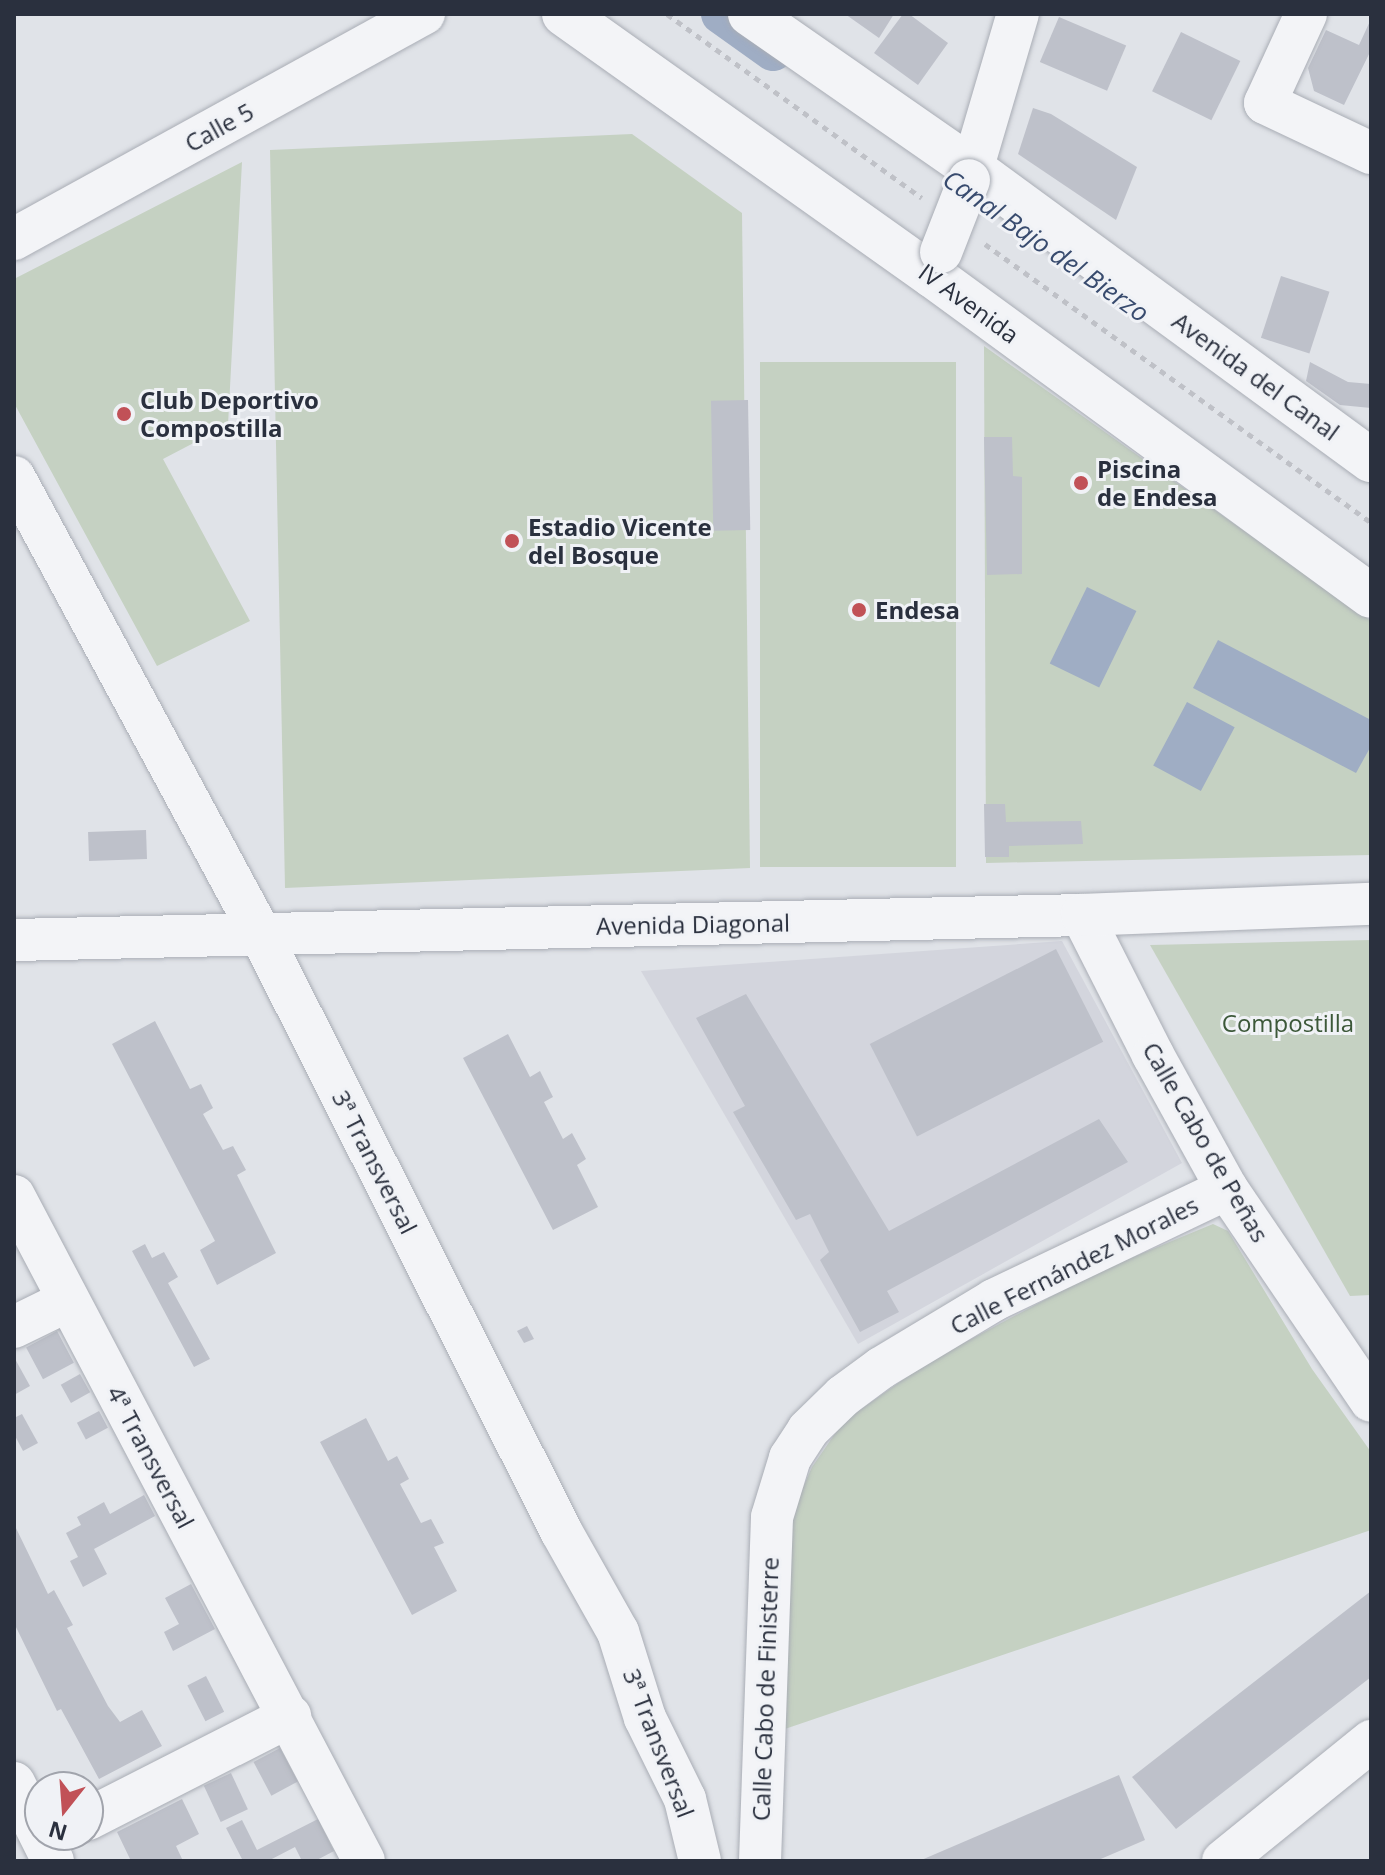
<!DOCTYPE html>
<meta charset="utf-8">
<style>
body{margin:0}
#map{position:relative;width:1385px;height:1875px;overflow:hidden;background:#e0e3e8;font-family:"Open Sans",sans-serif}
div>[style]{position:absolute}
.built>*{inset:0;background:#d3d5dd}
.green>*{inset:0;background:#c5d1c2;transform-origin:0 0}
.water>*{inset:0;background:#9fadc4;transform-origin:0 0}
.canal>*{height:40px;margin:-20px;padding:0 20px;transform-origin:20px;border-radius:20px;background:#9fadc4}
.building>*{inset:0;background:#bec1ca;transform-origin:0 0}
.path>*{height:5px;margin-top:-2.5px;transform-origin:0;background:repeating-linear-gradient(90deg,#bfc1c7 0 6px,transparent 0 12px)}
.roads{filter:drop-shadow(0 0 2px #a9adb5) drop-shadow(0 0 2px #a9adb5)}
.minor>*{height:42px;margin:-21px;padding:0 21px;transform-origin:21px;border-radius:21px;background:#f3f4f7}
.tertiary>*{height:44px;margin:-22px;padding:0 22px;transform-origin:22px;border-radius:22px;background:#f3f4f7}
.bridges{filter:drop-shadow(0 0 2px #a9adb5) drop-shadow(0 0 2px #a9adb5)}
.minor-bridge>*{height:42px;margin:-21px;padding:0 21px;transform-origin:21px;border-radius:21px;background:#f3f4f7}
.dots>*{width:22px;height:22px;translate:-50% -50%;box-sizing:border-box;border:4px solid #f0f2f6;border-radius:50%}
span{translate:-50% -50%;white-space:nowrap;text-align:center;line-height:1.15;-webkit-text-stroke:6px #f0f2f6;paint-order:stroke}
.street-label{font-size:24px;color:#2a303e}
.poi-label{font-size:24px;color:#2a303e;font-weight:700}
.left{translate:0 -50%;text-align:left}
.park-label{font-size:24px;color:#3c5839}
.water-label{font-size:26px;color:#384b6e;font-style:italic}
.frame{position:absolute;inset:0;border:16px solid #2a303e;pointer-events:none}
.north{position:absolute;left:24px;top:1771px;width:80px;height:80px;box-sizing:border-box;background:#f0f2f6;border:2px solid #a1a4ac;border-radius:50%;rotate:197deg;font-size:22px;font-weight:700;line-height:32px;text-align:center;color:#2a303e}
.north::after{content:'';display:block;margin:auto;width:28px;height:36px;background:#c15157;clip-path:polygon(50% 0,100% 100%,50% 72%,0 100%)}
</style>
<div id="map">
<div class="built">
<div style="clip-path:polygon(1062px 941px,1182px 1163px,858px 1344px,641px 971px)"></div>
</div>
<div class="green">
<div style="clip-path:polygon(632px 134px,742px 213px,750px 868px,285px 888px,270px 150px)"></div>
<div style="clip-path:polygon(242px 162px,228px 425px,163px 459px,250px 621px,157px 666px,14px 403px,14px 279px)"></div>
<div style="clip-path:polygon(984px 346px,1371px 621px,1371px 855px,986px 863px)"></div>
<div style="left:760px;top:362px;width:196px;height:505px"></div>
<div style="clip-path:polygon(1371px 940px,1371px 1295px,1350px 1296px,1150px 945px)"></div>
<div style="clip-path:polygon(1213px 1224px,1228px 1231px,1312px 1369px,1371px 1452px,1371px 1530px,779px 1731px,790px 1517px,812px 1467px,843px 1422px,928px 1362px,1097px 1272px)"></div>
</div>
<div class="water">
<div style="left:1087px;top:587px;width:55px;height:85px;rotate:26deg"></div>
<div style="clip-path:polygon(1218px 640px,1371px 720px,1371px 746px,1356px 773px,1193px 688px)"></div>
<div style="left:1187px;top:702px;width:54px;height:72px;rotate:28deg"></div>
</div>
<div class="canal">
<div style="left:721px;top:14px;width:64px;rotate:35.4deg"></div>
</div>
<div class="building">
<div style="clip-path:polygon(845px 14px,894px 14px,879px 38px)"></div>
<div style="clip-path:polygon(903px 14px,909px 14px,948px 43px,918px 85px,874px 53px)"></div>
<div style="left:1059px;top:17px;width:73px;height:49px;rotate:23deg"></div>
<div style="clip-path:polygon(1371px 19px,1371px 50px,1344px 105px,1314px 91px,1308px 68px,1326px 30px,1359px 45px)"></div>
<div style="left:1181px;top:32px;width:66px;height:66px;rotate:26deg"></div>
<div style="clip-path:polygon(1033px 108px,1051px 114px,1137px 167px,1116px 220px,1018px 154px)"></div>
<div style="left:1281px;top:276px;width:51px;height:65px;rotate:18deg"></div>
<div style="clip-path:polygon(1310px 362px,1348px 382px,1371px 384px,1371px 408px,1340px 405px,1306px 381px)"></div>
<div style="left:748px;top:400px;width:130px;height:37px;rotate:89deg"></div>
<div style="clip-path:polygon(984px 437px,1012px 437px,1013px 476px,1022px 477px,1022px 574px,987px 575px)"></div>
<div style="clip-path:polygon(984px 804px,1005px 804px,1006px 822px,1081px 821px,1083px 844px,1009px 846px,1009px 857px,985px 857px)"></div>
<div style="left:146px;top:830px;width:29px;height:58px;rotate:88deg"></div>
<div style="left:1056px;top:949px;width:104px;height:209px;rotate:63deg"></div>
<div style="clip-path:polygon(746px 994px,889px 1231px,1099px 1119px,1128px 1162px,887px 1291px,899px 1312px,860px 1332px,820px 1260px,829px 1252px,810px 1214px,796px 1220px,733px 1112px,745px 1106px,696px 1018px)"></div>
<div style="clip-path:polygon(155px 1021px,190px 1089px,201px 1084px,213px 1108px,203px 1114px,223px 1150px,233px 1146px,246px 1170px,237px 1175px,276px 1253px,217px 1285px,200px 1250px,215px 1241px,112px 1044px)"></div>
<div style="clip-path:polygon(508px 1034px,530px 1077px,540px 1071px,553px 1097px,544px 1102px,563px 1139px,572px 1133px,586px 1159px,577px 1165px,598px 1207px,553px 1230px,463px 1058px)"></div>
<div style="clip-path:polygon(145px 1244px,152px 1258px,164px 1252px,178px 1277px,168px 1283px,210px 1359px,194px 1367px,132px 1251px)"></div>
<div style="clip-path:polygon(527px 1326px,534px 1339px,524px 1343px,517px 1331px)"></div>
<div style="left:57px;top:1331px;width:36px;height:35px;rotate:62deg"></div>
<div style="clip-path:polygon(14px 1357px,30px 1386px,14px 1395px)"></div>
<div style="left:80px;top:1374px;width:21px;height:22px;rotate:61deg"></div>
<div style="left:99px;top:1411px;width:19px;height:25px;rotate:62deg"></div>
<div style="clip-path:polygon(22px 1414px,38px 1443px,23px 1451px,14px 1434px,14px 1418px)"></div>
<div style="clip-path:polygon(366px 1418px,388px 1461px,397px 1456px,409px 1479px,400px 1484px,421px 1523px,431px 1519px,444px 1543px,434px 1547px,457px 1591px,412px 1615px,320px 1442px)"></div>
<div style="clip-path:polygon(144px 1495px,155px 1516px,94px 1549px,107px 1574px,83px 1587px,70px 1561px,78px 1557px,66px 1533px,81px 1525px,77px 1517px,104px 1502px,110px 1514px)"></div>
<div style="clip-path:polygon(14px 1524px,48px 1594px,54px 1590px,73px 1625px,67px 1628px,108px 1706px,120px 1722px,142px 1710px,162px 1746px,99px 1779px,61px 1709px,57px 1711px,14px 1623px)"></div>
<div style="clip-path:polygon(191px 1584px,215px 1629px,173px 1651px,164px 1632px,179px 1624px,165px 1598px)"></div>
<div style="clip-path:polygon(1371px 1591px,1371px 1677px,1176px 1829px,1132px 1777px)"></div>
<div style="left:206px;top:1676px;width:40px;height:21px;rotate:63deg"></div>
<div style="left:280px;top:1748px;width:38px;height:30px;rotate:62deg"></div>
<div style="left:231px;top:1773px;width:40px;height:30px;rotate:65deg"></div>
<div style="clip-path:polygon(1119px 1775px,1145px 1840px,1096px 1861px,919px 1861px)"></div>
<div style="clip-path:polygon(182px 1799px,199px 1834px,176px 1846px,183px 1861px,131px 1861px,117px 1832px)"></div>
<div style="clip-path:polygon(318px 1819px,334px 1851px,315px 1861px,302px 1861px,295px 1847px,268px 1861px,243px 1861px,226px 1828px,242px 1820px,257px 1850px)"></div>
</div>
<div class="path">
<div style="left:667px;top:14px;width:314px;rotate:35.8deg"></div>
<div style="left:985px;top:244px;width:476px;rotate:35.8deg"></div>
</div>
<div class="roads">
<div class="minor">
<div style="left:1306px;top:14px;width:98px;rotate:114.7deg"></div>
<div style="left:1265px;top:103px;width:117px;rotate:25.3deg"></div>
<div style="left:969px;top:180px;width:173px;rotate:-73.6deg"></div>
<div style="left:14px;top:239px;width:468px;rotate:-28.8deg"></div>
<div style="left:14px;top:477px;width:518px;rotate:61.65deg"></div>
<div style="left:260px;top:933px;width:669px;rotate:63.28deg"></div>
<div style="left:561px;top:1531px;width:116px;rotate:60.6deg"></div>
<div style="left:618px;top:1632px;width:90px;rotate:72.6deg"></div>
<div style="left:645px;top:1718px;width:90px;rotate:63.7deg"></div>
<div style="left:685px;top:1799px;width:64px;rotate:76.4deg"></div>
<div style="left:1082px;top:915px;width:157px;rotate:63.1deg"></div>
<div style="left:1153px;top:1055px;width:153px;rotate:61.1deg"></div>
<div style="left:1227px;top:1189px;width:256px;rotate:55.8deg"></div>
<div style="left:14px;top:940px;width:1068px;rotate:-1.34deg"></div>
<div style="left:1082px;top:915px;width:289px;rotate:-2.2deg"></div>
<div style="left:14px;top:1196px;width:751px;rotate:62.24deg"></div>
<div style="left:14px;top:1327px;width:59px;rotate:-26.1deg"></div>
<div style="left:14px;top:1783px;width:87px;rotate:63.4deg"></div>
<div style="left:88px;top:1819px;width:227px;rotate:-27deg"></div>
<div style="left:760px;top:1861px;width:344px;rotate:-88deg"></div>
<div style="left:772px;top:1517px;width:62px;rotate:-73deg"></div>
<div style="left:790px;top:1458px;width:33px;rotate:-57deg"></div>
<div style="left:808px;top:1430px;width:49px;rotate:-44.2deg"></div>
<div style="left:843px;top:1396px;width:47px;rotate:-36.4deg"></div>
<div style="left:881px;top:1368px;width:132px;rotate:-31deg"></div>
<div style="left:994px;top:1300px;width:258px;rotate:-25.5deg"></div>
<div style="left:1223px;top:1861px;width:191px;rotate:-39deg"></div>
</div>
<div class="tertiary">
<div style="left:564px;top:14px;width:453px;rotate:35.4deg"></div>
<div style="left:933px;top:276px;width:542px;rotate:36.15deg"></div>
<div style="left:750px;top:14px;width:272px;rotate:34.8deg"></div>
<div style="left:973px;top:169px;width:493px;rotate:36.2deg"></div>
</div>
</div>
<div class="bridges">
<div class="minor-bridge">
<div style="left:941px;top:252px;width:77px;rotate:-68.7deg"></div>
</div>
</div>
<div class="dots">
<div style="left:124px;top:414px;background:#c15157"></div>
<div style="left:1081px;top:483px;background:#c15157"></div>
<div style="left:512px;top:541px;background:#c15157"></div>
<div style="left:859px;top:610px;background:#c15157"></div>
</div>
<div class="street-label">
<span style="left:219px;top:127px;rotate:-29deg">Calle 5</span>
<span style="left:969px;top:303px;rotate:36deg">IV Avenida</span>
<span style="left:1256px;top:376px;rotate:36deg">Avenida del Canal</span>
<span style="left:693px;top:924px;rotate:-1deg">Avenida Diagonal</span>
<span style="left:1206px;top:1142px;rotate:60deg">Calle Cabo de Peñas</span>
<span style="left:375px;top:1162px;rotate:63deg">3ª Transversal</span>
<span style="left:1074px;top:1265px;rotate:-27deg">Calle Fernández Morales</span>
<span style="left:151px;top:1457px;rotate:62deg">4ª Transversal</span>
<span style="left:765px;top:1689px;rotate:-88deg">Calle Cabo de Finisterre</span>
<span style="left:659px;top:1743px;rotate:69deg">3ª Transversal</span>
</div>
<div class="poi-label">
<span class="left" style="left:140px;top:414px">Club Deportivo<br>Compostilla</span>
<span class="left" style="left:1097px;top:483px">Piscina<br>de Endesa</span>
<span class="left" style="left:528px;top:541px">Estadio Vicente<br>del Bosque</span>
<span class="left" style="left:875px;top:610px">Endesa</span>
</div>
<div class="park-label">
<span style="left:1288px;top:1023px">Compostilla</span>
</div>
<div class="water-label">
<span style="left:1046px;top:246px;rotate:35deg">Canal Bajo del Bierzo</span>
</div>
<div class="frame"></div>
<div class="north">N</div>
</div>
